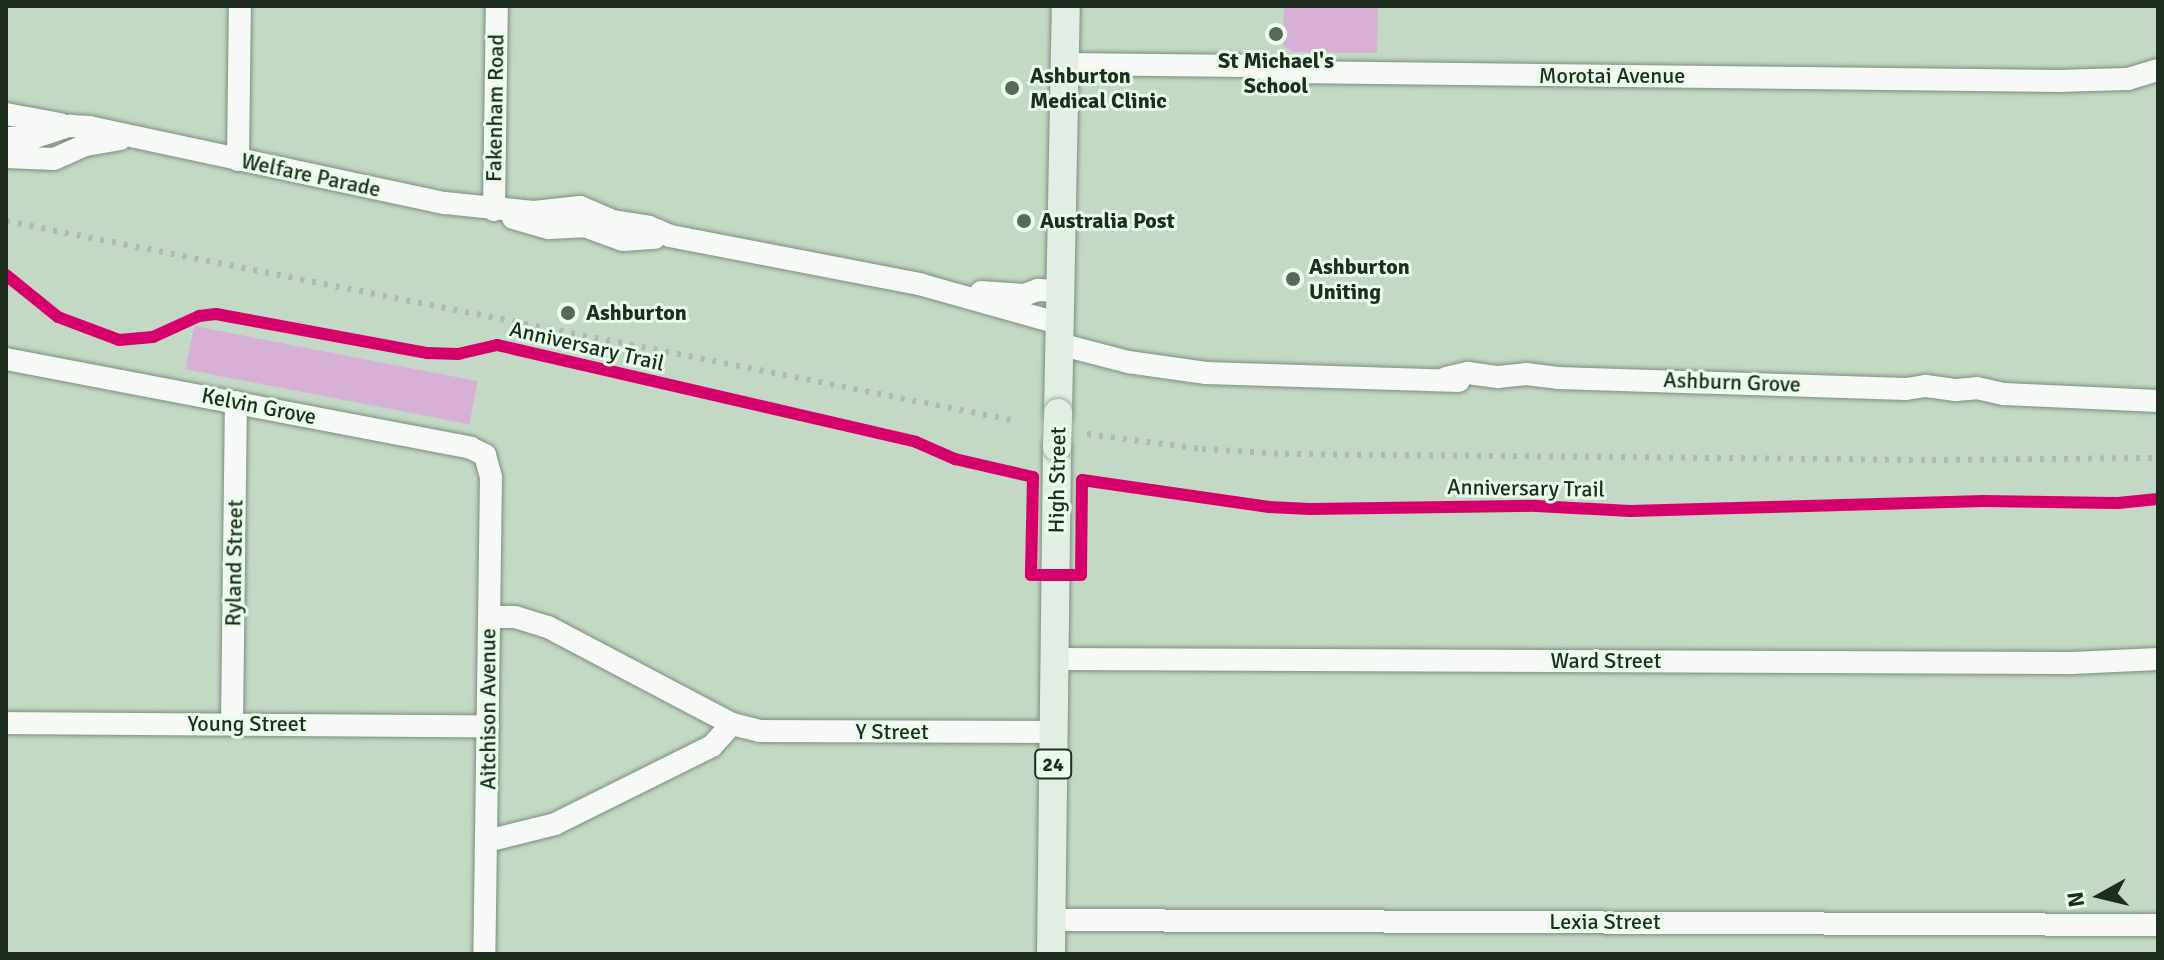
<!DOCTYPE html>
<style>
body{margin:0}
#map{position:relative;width:2164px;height:960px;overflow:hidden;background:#c3d9c5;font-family:Signika,sans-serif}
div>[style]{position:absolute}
.green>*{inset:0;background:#d7b0d8;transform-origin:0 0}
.roads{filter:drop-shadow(0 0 2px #7c8d7e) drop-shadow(0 0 2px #7c8d7e)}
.minor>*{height:22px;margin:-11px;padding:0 11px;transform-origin:11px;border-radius:11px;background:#f6f9f6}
.major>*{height:28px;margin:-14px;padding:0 14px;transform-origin:14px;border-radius:14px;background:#e2ede3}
.rail>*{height:6px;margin-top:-3px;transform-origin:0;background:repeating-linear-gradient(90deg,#b2b8b2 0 4px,transparent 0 12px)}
.bridges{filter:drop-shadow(0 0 2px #95ae98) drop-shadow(0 0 2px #95ae98)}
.major-bridge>*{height:28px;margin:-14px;padding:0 14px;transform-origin:14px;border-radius:14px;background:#e2ede3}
.cycleway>*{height:12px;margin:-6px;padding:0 6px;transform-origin:6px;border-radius:6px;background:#d6006c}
.dots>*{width:22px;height:22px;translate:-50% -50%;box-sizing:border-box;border:4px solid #e9fdea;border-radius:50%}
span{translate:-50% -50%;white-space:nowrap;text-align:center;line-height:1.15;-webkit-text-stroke:6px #e9fdea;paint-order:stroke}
.shield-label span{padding:2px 6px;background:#e9fdea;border:2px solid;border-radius:6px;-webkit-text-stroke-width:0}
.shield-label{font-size:20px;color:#1e2d1f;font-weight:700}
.poi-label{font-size:22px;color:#1e2d1f;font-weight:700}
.left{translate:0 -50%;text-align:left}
.street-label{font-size:22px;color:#1e2d1f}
.frame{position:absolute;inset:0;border:8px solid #1e2d1f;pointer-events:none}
.north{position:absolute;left:2060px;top:856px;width:80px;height:80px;-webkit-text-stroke:6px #e9fdea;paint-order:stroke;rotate:262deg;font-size:22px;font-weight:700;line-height:32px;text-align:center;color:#1e2d1f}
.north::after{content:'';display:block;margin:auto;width:28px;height:36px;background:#1e2d1f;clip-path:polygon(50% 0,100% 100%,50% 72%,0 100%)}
</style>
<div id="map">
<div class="green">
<div style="clip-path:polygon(1284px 6px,1378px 6px,1377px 53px,1294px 52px,1283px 46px)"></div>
<div style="left:194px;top:326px;width:289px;height:44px;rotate:11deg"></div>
</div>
<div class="roads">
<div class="minor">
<div style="left:1065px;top:64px;width:183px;rotate:0.6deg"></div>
<div style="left:1248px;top:66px;width:43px;rotate:7.9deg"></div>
<div style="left:1291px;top:72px;width:769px;rotate:0.67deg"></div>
<div style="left:2060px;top:81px;width:68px;rotate:-1.7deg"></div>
<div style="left:2128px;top:79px;width:31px;rotate:-17deg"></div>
<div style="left:6px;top:114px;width:55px;rotate:10.5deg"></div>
<div style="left:6px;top:138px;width:26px"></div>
<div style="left:32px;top:138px;width:40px;rotate:-18deg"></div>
<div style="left:70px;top:126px;width:19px;rotate:3deg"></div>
<div style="left:89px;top:127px;width:364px;rotate:12.1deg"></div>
<div style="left:445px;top:203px;width:89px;rotate:5.8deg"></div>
<div style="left:534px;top:212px;width:46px;rotate:-6.2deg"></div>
<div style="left:580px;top:207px;width:36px;rotate:23deg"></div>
<div style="left:613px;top:221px;width:36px;rotate:9deg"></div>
<div style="left:649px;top:227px;width:23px;rotate:23deg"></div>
<div style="left:670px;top:236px;width:254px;rotate:10.9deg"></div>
<div style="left:919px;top:284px;width:144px;rotate:15.7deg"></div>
<div style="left:6px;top:157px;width:48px;rotate:2.4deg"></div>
<div style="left:54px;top:159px;width:35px;rotate:-24deg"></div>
<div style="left:86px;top:145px;width:34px;rotate:-10deg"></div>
<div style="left:238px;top:160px;width:154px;rotate:-89.3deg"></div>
<div style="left:494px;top:210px;width:204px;rotate:-89.2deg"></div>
<div style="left:513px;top:218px;width:37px;rotate:16deg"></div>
<div style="left:549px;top:228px;width:35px;rotate:-3deg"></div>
<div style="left:584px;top:226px;width:41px;rotate:19.7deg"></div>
<div style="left:623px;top:240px;width:32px;rotate:-4deg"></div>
<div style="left:981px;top:292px;width:43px;rotate:4deg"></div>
<div style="left:1024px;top:295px;width:15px;rotate:-20deg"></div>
<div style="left:1038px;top:290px;width:21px;rotate:3deg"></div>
<div style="left:1059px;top:344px;width:71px;rotate:14.6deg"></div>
<div style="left:1128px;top:362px;width:79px;rotate:8deg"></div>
<div style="left:1206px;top:373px;width:253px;rotate:1.8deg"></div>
<div style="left:6px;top:359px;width:473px;rotate:10.8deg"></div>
<div style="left:471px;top:448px;width:16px;rotate:27deg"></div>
<div style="left:485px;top:455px;width:24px;rotate:75deg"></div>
<div style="left:491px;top:478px;width:476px;rotate:90.8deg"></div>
<div style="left:1446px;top:378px;width:23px;rotate:-13deg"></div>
<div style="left:1468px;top:373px;width:30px;rotate:8deg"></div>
<div style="left:1498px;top:377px;width:28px;rotate:-6deg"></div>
<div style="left:1526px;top:374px;width:32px;rotate:7deg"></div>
<div style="left:1558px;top:378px;width:348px;rotate:1.8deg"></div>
<div style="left:1906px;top:389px;width:20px;rotate:-9deg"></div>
<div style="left:1926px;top:386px;width:30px;rotate:8deg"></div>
<div style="left:1956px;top:390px;width:21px;rotate:-5deg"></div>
<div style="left:1977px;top:388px;width:28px;rotate:13deg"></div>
<div style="left:2004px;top:394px;width:154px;rotate:2.6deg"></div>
<div style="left:489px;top:617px;width:26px"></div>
<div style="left:515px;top:617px;width:34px;rotate:17deg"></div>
<div style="left:548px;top:627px;width:208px;rotate:27.8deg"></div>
<div style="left:1055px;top:659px;width:1017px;rotate:0.23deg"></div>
<div style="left:2072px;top:663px;width:86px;rotate:-2.7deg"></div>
<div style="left:6px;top:723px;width:482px;rotate:0.4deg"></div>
<div style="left:232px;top:724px;width:322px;rotate:-89.3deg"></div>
<div style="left:487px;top:841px;width:70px;rotate:-14deg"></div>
<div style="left:555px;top:824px;width:175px;rotate:-26.4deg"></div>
<div style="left:712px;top:746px;width:30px;rotate:-48deg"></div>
<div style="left:732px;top:724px;width:29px;rotate:14deg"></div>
<div style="left:760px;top:731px;width:294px;rotate:0.2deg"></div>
<div style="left:1052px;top:920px;width:1106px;rotate:0.26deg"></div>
</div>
<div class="major">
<div style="left:1058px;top:413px;width:407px;rotate:-88.9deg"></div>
<div style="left:1051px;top:954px;width:507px;rotate:-89.32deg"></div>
</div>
</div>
<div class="rail">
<div style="left:6px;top:221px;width:1031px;rotate:11.19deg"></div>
<div style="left:1087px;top:434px;width:116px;rotate:7.4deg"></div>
<div style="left:1202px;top:449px;width:83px;rotate:3.4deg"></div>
<div style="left:1285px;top:454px;width:647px;rotate:0.53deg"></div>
<div style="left:1932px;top:460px;width:226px;rotate:-0.5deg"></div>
</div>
<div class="bridges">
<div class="major-bridge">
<div style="left:1057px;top:447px;width:34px;rotate:-88deg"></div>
</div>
</div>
<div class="cycleway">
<div style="left:6px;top:275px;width:67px;rotate:38.9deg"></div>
<div style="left:58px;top:317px;width:65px;rotate:20.7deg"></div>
<div style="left:119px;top:340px;width:34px;rotate:-5deg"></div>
<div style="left:153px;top:337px;width:51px;rotate:-24.5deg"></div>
<div style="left:199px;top:316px;width:17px;rotate:-7deg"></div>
<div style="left:216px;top:314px;width:215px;rotate:10.5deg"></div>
<div style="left:427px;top:353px;width:31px;rotate:2deg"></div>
<div style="left:458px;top:354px;width:40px;rotate:-13deg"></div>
<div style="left:497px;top:345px;width:430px;rotate:13deg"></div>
<div style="left:916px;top:442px;width:43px;rotate:23.6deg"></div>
<div style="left:955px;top:459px;width:80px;rotate:13deg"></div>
<div style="left:1033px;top:477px;width:98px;rotate:91.2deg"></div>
<div style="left:1031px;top:575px;width:50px"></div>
<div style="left:1081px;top:575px;width:95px;rotate:-89.4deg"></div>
<div style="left:1082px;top:480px;width:189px;rotate:8.2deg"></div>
<div style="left:1269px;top:507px;width:41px;rotate:2.8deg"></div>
<div style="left:1310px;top:509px;width:226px;rotate:-0.8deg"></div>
<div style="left:1536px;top:506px;width:94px;rotate:3deg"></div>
<div style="left:1630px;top:511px;width:354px;rotate:-1.6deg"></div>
<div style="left:1984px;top:501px;width:134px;rotate:0.9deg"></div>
<div style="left:2118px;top:503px;width:40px;rotate:-5.7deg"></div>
</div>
<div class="dots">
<div style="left:1276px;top:34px;background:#586959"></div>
<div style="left:1012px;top:88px;background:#586959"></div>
<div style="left:1024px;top:221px;background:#586959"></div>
<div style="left:1293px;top:279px;background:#586959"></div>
<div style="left:568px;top:313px;background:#586959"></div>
</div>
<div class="shield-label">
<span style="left:1053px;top:764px">24</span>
</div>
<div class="poi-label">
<span style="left:1276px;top:73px">St Michael's<br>School</span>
<span class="left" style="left:1030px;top:88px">Ashburton<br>Medical Clinic</span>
<span class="left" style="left:1040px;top:221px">Australia Post</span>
<span class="left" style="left:1309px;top:279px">Ashburton<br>Uniting</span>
<span class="left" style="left:586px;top:313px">Ashburton</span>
</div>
<div class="street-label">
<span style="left:1612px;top:76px">Morotai Avenue</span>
<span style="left:495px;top:108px;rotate:-89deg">Fakenham Road</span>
<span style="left:311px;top:175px;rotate:12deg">Welfare Parade</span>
<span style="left:587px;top:346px;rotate:13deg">Anniversary Trail</span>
<span style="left:1732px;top:382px;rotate:2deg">Ashburn Grove</span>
<span style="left:259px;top:406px;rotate:11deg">Kelvin Grove</span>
<span style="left:1057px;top:480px;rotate:-89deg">High Street</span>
<span style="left:1526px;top:488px;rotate:1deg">Anniversary Trail</span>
<span style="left:234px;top:563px;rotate:-89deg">Ryland Street</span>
<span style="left:1606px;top:661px">Ward Street</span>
<span style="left:488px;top:709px;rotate:-90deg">Aitchison Avenue</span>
<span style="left:247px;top:724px">Young Street</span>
<span style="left:892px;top:732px">Y Street</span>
<span style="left:1605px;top:922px">Lexia Street</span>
</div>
<div class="frame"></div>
<div class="north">N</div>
</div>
